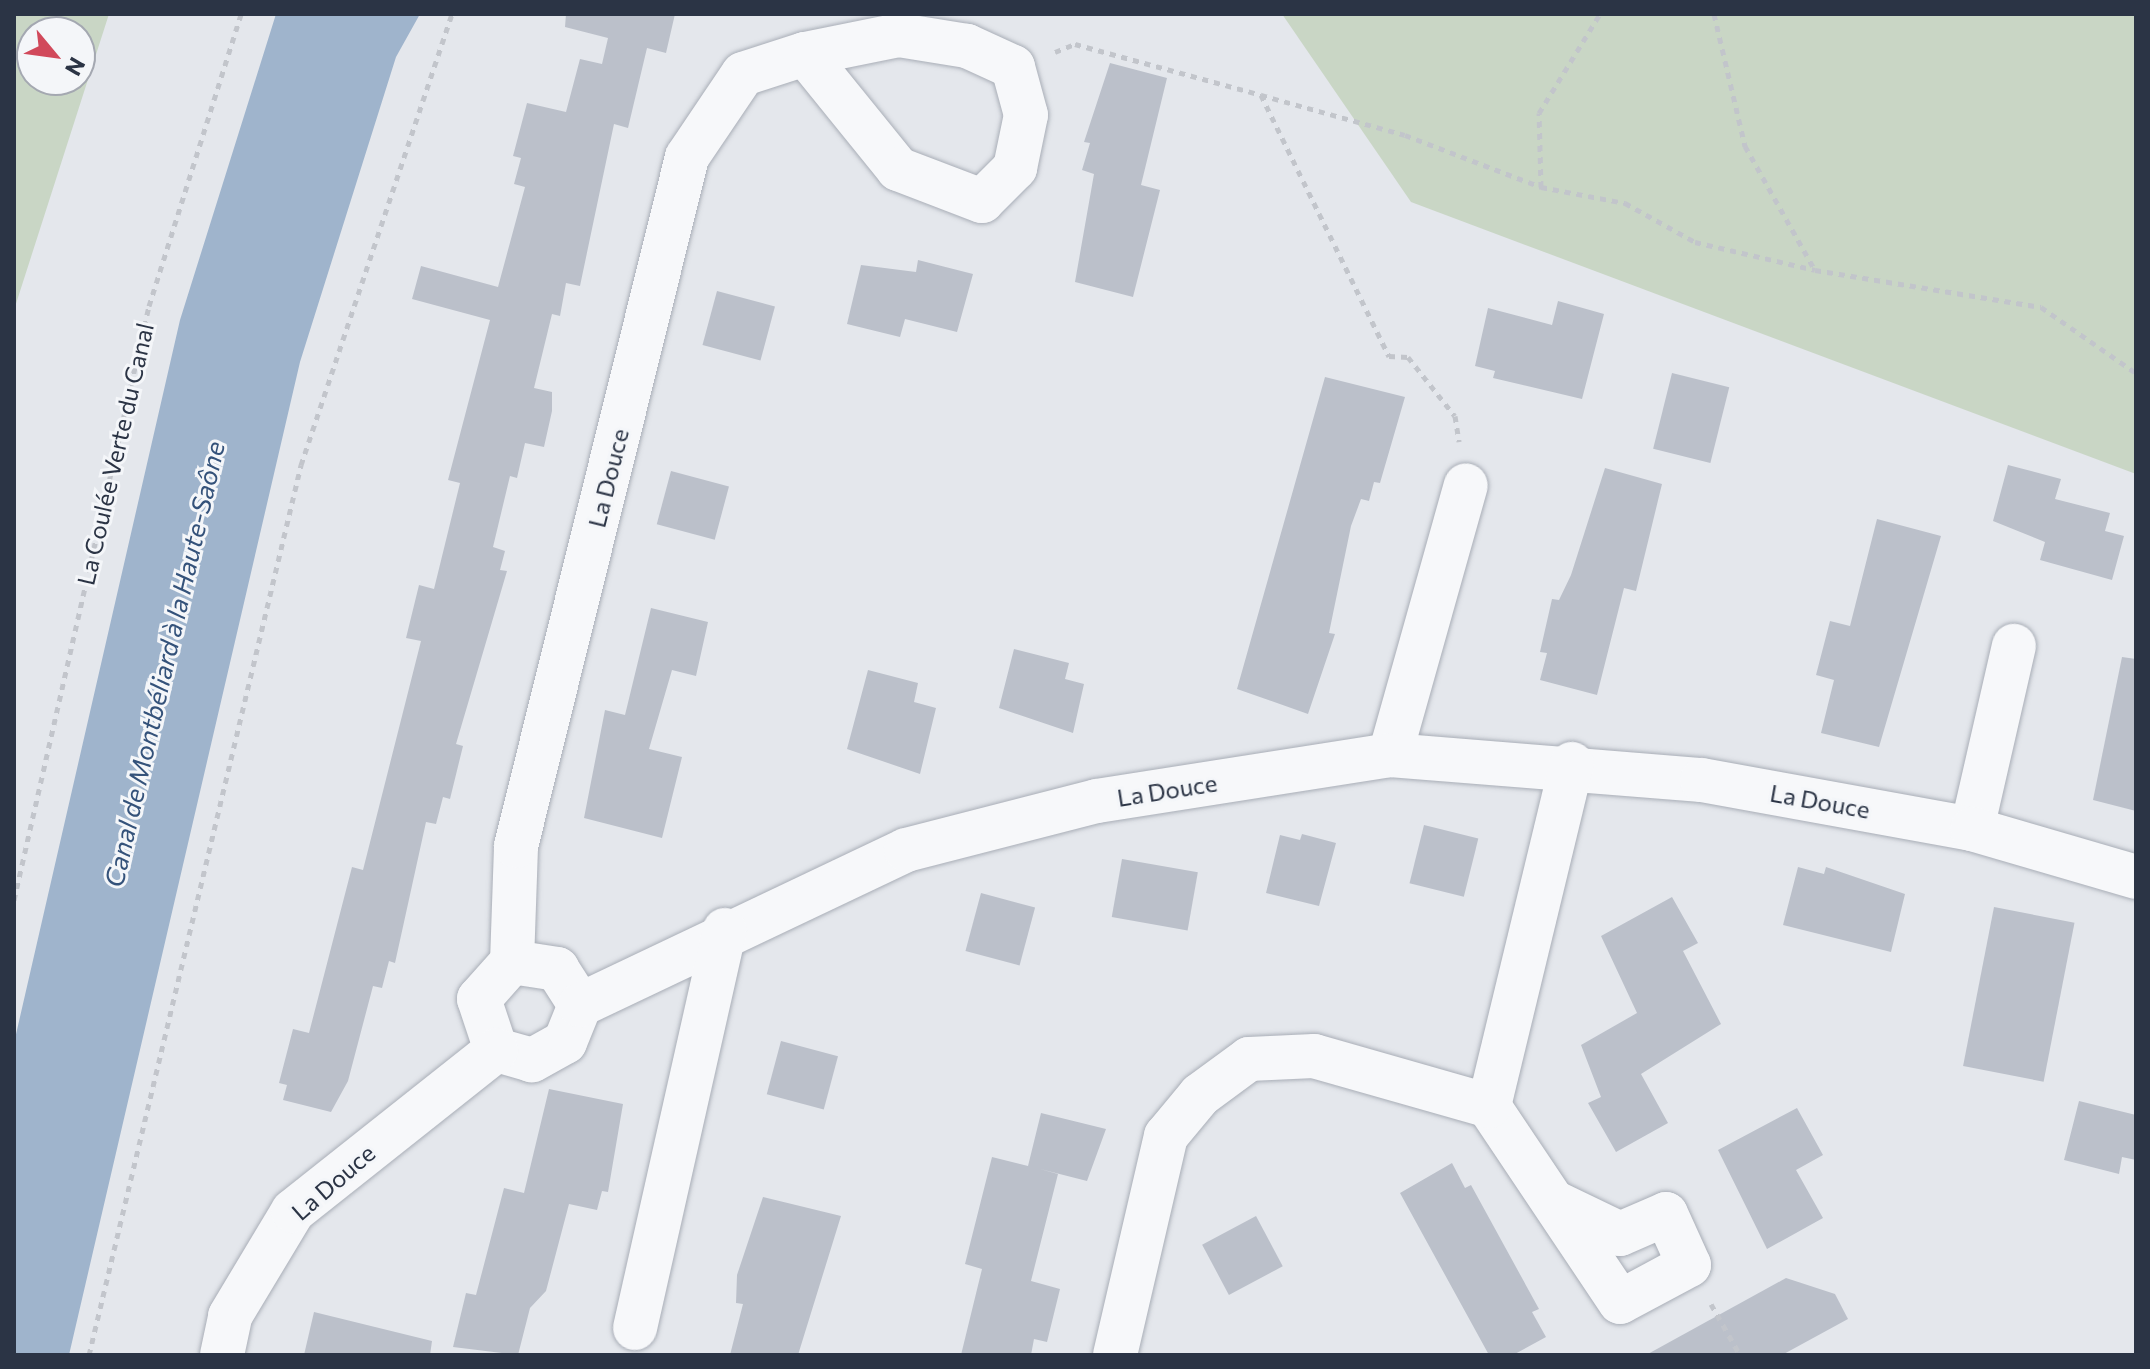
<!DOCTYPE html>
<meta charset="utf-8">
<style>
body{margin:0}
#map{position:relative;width:2150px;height:1369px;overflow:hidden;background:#e4e7ec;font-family:Commissioner,sans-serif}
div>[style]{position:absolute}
.green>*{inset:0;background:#c9d6c5}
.water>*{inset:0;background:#9fb4cc}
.building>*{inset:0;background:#bbc0ca;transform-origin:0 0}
.path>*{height:5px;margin-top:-2.5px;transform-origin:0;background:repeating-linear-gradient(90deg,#c2c5cb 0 6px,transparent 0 12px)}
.roads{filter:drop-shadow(0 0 2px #a9aeb7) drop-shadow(0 0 2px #a9aeb7)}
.minor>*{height:44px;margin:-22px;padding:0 22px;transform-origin:22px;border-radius:22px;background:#f7f8fa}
span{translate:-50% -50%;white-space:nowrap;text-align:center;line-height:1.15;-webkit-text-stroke:6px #f4f6f9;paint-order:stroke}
.street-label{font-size:24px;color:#2b3445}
.water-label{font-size:26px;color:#34527a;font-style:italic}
.frame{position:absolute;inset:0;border:16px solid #2b3445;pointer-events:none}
.north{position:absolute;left:16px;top:16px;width:80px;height:80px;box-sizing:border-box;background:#f4f6f9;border:2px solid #a4a8b1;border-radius:50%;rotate:119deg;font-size:22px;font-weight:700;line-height:32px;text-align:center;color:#2b3445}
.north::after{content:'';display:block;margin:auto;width:28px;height:36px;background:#d1495b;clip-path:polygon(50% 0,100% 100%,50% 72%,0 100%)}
</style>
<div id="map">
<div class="green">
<div style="clip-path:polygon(evenodd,14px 14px,109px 14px,14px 310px,14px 14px,32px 32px,80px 32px,80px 80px,32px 80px,32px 32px)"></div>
<div style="clip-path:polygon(1282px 14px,2136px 14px,2136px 474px,1411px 202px)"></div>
</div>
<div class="water">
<div style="clip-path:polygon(276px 14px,420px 14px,396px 57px,300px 362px,69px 1355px,14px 1355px,14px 1043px,180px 320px)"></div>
</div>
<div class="building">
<div style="clip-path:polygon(566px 14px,675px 14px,666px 53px,647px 48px,628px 128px,614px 124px,580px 286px,566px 283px,560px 316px,552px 314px,534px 388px,552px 392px,552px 411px,544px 447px,525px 443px,517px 478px,510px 476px,493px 547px,505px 551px,500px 570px,507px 571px,456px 744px,463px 746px,450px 799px,443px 797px,436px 824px,426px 822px,395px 963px,389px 961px,382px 988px,373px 986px,348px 1081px,331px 1112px,283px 1100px,287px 1085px,279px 1083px,293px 1029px,309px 1033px,352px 867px,363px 870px,421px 641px,406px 638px,419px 585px,434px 589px,460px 483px,448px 480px,490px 320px,412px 299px,421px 266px,498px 287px,525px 187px,514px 184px,521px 158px,513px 156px,527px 103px,566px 112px,580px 59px,602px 64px,608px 38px,565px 27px)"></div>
<div style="clip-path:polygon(1110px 63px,1167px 78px,1141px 185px,1160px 190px,1133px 297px,1075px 282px,1094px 174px,1082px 170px,1090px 143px,1084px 142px)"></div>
<div style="clip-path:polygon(918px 260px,973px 274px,957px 332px,905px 319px,900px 337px,847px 324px,861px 265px,916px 272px)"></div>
<div style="left:717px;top:291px;width:60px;height:56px;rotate:15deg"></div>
<div style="clip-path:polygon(1558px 301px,1604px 314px,1582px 399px,1493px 378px,1495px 371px,1475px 366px,1488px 308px,1552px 325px)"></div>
<div style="left:1672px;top:373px;width:59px;height:78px;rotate:14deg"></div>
<div style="clip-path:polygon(1325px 377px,1405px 397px,1380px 483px,1374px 482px,1369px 501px,1361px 499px,1351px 526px,1329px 633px,1335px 634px,1308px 714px,1237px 689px)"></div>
<div style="clip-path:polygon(2008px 465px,2061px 479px,2055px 499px,2110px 513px,2105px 531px,2124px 536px,2112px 580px,2040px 560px,2045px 542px,1993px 521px)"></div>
<div style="clip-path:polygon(1605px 468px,1662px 484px,1636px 591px,1624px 588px,1597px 695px,1540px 680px,1547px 653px,1540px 652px,1552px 599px,1559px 600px,1571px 575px)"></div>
<div style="left:671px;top:471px;width:60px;height:55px;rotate:15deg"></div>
<div style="clip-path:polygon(1877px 519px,1941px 536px,1879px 747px,1821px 733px,1834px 680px,1816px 675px,1830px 621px,1850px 626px)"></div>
<div style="clip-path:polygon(651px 608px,708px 622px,696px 676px,672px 670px,649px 749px,682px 757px,662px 838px,584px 818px,605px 710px,625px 715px)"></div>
<div style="clip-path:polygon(1014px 649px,1069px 663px,1065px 679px,1084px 684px,1073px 733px,999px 708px)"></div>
<div style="clip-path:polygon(2122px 657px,2136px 659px,2136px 811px,2093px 800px)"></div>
<div style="clip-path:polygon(868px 670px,918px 683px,914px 702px,936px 708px,920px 774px,847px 749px)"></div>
<div style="left:1424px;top:825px;width:56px;height:60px;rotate:14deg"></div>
<div style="clip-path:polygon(1302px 834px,1336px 843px,1319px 906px,1266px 893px,1280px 835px,1300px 840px)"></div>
<div style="left:1122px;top:859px;width:77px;height:59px;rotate:10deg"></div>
<div style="clip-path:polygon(1798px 867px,1824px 874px,1826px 867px,1905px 894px,1891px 952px,1783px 925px)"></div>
<div style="left:981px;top:893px;width:56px;height:60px;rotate:15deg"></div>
<div style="clip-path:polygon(1672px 897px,1698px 943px,1683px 951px,1721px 1024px,1641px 1074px,1668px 1123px,1616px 1152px,1588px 1103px,1601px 1097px,1581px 1045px,1637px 1013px,1601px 936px)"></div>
<div style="left:1994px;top:907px;width:82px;height:162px;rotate:11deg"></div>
<div style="left:781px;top:1041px;width:59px;height:55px;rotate:15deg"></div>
<div style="clip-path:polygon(549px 1089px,623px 1104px,608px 1192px,602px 1191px,597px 1210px,569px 1204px,546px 1291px,530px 1308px,518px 1355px,453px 1347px,466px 1293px,476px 1295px,504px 1188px,524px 1193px)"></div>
<div style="clip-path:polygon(2079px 1101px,2136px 1115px,2136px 1160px,2122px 1157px,2119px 1174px,2064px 1160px)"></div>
<div style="clip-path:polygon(1797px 1108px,1823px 1155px,1796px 1170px,1823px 1218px,1767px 1249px,1718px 1150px)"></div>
<div style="clip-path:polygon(1041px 1113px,1106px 1129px,1087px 1181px,1040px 1169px,1058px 1174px,1031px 1281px,1060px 1289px,1047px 1342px,1034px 1339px,1031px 1355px,961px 1355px,982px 1269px,965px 1264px,992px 1157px,1028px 1166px)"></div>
<div style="clip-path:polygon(1452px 1163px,1465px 1188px,1471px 1185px,1539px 1309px,1532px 1312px,1546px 1337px,1513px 1355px,1489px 1355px,1400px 1193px)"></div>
<div style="clip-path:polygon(763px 1197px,841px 1216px,798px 1355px,730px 1355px,743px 1304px,736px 1303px,737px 1275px)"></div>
<div style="left:1256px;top:1216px;width:57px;height:61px;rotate:62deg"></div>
<div style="clip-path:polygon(1786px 1278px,1835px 1294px,1848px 1319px,1782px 1355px,1646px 1355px)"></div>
<div style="clip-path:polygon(314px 1312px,432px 1341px,430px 1355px,304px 1355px)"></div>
</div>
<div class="path">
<div style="left:1714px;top:14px;width:136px;rotate:76.8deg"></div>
<div style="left:1745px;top:146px;width:142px;rotate:60.6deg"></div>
<div style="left:1055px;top:52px;width:22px;rotate:-22deg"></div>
<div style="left:1075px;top:44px;width:193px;rotate:15.3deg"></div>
<div style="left:1261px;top:95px;width:291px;rotate:63.9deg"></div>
<div style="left:1389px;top:356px;width:19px;rotate:3deg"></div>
<div style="left:1408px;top:357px;width:75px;rotate:51.5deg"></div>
<div style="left:1455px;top:416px;width:26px;rotate:81deg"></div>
<div style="left:1261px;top:95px;width:149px;rotate:15.5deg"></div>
<div style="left:1405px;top:135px;width:146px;rotate:20.9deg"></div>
<div style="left:1541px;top:187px;width:86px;rotate:10.8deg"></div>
<div style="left:1625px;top:203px;width:80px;rotate:29.1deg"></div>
<div style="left:1695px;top:242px;width:123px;rotate:13.1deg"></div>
<div style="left:1815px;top:270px;width:229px;rotate:9.3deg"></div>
<div style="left:2041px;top:307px;width:116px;rotate:34.8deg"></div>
<div style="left:1541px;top:187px;width:74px;rotate:-91.5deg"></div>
<div style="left:1539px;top:113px;width:116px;rotate:-58.4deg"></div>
<div style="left:14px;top:900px;width:609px;rotate:-77.2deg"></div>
<div style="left:149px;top:306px;width:306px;rotate:-72.5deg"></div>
<div style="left:1711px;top:1304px;width:59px;rotate:60.4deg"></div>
<div style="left:89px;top:1355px;width:915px;rotate:-76.6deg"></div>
<div style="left:301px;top:465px;width:476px;rotate:-71.5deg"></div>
</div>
<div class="roads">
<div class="minor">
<div style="left:1390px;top:755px;width:280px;rotate:-74.3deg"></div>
<div style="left:1972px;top:829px;width:188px;rotate:-77.1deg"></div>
<div style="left:512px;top:962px;width:116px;rotate:-88deg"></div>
<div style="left:516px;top:846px;width:710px;rotate:-76.06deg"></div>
<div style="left:687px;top:157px;width:100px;rotate:-56deg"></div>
<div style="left:743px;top:74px;width:65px;rotate:-17.9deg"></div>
<div style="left:805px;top:54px;width:148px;rotate:51deg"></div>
<div style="left:898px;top:169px;width:90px;rotate:20.9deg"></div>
<div style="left:982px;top:201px;width:47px;rotate:-45deg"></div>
<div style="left:1015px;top:168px;width:54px;rotate:-78.3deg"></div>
<div style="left:1026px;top:115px;width:50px;rotate:-105.2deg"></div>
<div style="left:1013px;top:67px;width:51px;rotate:-155.5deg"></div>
<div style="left:967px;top:46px;width:69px;rotate:-170.8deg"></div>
<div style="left:899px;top:35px;width:96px;rotate:168.6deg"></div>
<div style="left:512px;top:962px;width:46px;rotate:8.8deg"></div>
<div style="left:557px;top:969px;width:43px;rotate:57.4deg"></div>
<div style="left:580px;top:1005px;width:40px;rotate:112deg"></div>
<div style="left:565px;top:1042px;width:38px;rotate:151deg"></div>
<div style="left:532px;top:1060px;width:37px;rotate:-164deg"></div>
<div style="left:496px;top:1050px;width:54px;rotate:-108.4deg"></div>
<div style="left:479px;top:999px;width:50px;rotate:-48.3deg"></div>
<div style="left:580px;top:1005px;width:361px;rotate:-25.4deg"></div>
<div style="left:906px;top:850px;width:197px;rotate:-14.4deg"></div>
<div style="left:1097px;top:801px;width:297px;rotate:-8.9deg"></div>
<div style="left:1390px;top:755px;width:313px;rotate:4.6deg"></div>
<div style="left:1702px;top:780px;width:274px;rotate:10.3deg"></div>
<div style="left:1972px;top:829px;width:171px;rotate:16.3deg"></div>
<div style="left:1556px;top:1203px;width:71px;rotate:25.8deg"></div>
<div style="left:1620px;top:1234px;width:50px;rotate:-23.5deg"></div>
<div style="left:1666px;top:1214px;width:56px;rotate:65.7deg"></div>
<div style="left:1689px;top:1265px;width:78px;rotate:151.8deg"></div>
<div style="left:1620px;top:1302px;width:236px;rotate:-123.8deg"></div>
<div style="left:1489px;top:1106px;width:352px;rotate:-76.4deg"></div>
<div style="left:635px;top:1328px;width:408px;rotate:-77.3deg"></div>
<div style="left:222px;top:1355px;width:40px;rotate:-78deg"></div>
<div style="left:230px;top:1316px;width:122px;rotate:-59deg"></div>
<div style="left:293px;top:1211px;width:259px;rotate:-38.4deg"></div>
<div style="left:1115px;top:1355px;width:225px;rotate:-76.9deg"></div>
<div style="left:1166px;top:1136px;width:53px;rotate:-50.3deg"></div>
<div style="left:1200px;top:1095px;width:61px;rotate:-36.3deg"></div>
<div style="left:1249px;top:1059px;width:65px;rotate:-2.6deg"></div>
<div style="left:1314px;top:1056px;width:182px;rotate:15.9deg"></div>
</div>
</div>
<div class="street-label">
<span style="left:115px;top:454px;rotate:-77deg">La Coulée Verte du Canal</span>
<span style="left:608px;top:478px;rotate:-76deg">La Douce</span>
<span style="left:1167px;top:790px;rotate:-9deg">La Douce</span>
<span style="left:1820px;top:801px;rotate:10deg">La Douce</span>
<span style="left:333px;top:1182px;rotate:-41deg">La Douce</span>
</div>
<div class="water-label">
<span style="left:164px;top:664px;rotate:-77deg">Canal de Montbéliard à la Haute-Saône</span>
</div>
<div class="frame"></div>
<div class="north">N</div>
</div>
